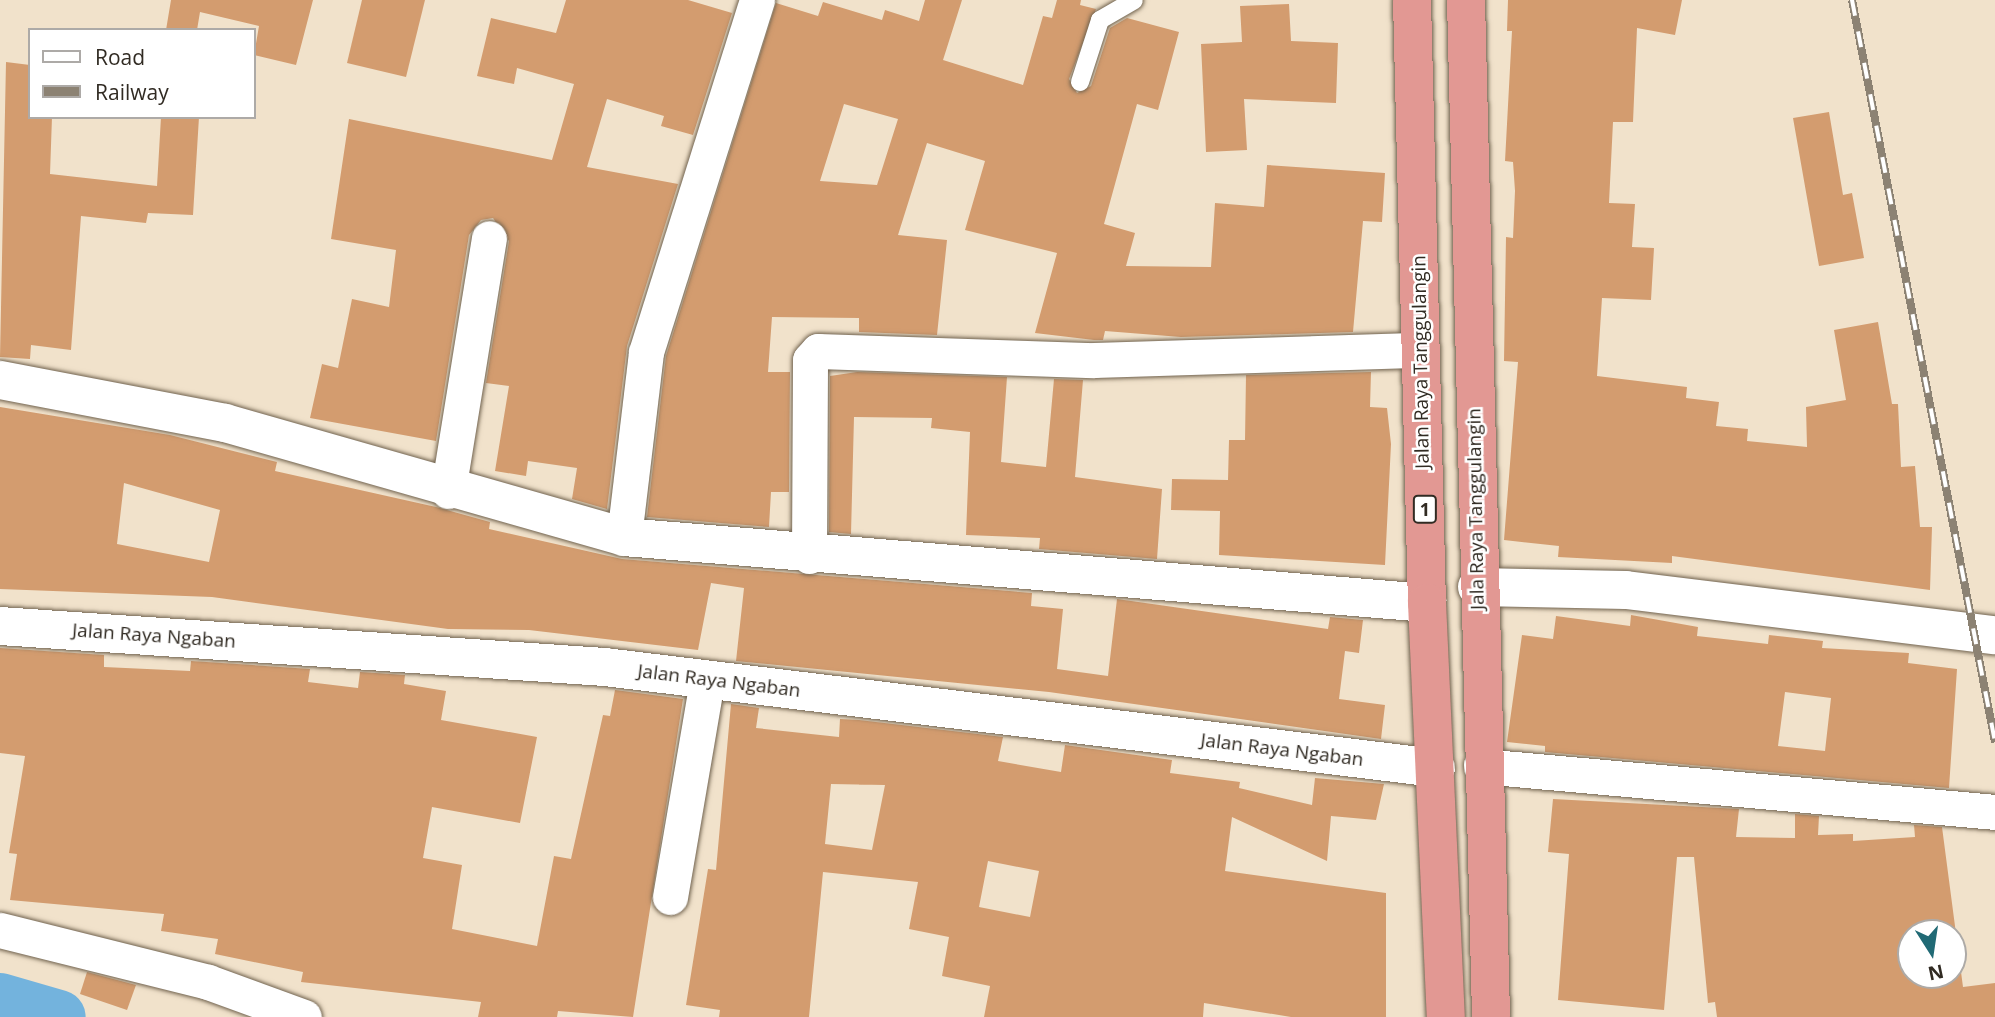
<!DOCTYPE html>
<style>
body{margin:0}
#map{position:relative;width:1995px;height:1017px;overflow:hidden;background:#f1e2cb;font-family:"Open Sans",sans-serif}
div>[style]{position:absolute}
.river>*{height:54px;margin:-27px;padding:0 27px;transform-origin:27px;border-radius:27px;background:#73b3dd}
.building>*{inset:0;background:#d39c6f}
.roads{filter:drop-shadow(0 0 2px #70624e) drop-shadow(0 0 2px #70624e)}
.service>*{height:18px;margin:-9px;padding:0 9px;transform-origin:9px;border-radius:9px;background:#fff}
.minor>*{height:35px;margin:-17.5px;padding:0 17.5px;transform-origin:17.5px;border-radius:17.5px;background:#fff}
.tertiary>*{height:38px;margin:-19px;padding:0 19px;transform-origin:19px;border-radius:19px;background:#fff}
.trunk>*{height:38px;margin:-19px;padding:0 19px;transform-origin:19px;border-radius:19px;background:#e29893}
.rail>*{height:8px;margin-top:-4px;transform-origin:0;background:repeating-linear-gradient(90deg,#fff 0 16px,#8c8273 0 32px);box-sizing:border-box;border-block:2px solid #8c8273}
span{translate:-50% -50%;white-space:nowrap;text-align:center;line-height:1.15;-webkit-text-stroke:5px #fff;paint-order:stroke}
.shield-label span{padding:2px 5px;background:#fff;border:2px solid;border-radius:5px;-webkit-text-stroke-width:0}
.shield-label{font-size:18px;color:#312b23;font-weight:700}
.street-label{font-size:19px;color:#312b23}
.legend{position:absolute;left:28px;top:28px;width:228px;height:91px;box-sizing:border-box;background:#fff;border:2px solid #adaaa7;margin:0;padding:9px 12px;list-style:none;font-size:21px;color:#312b23}
.legend li{display:flex;align-items:center;gap:14px;height:35px}
.legend b{width:35px;border:2px solid #adaaa7}
.north{position:absolute;left:1897px;top:919px;width:70px;height:70px;box-sizing:border-box;background:#fff;border:2px solid #adaaa7;border-radius:50%;rotate:168deg;font-size:19px;font-weight:700;line-height:28px;text-align:center;color:#312b23}
.north::after{content:'';display:block;margin:auto;width:24px;height:32px;background:#216a75;clip-path:polygon(50% 0,100% 100%,50% 72%,0 100%)}
</style>
<div id="map">
<div class="river">
<div style="left:0;top:1000px;width:61px;rotate:16.1deg"></div>
</div>
<div class="building">
<div style="clip-path:polygon(171px 0,313px 0,296px 65px,254px 55px,259px 26px,200px 12px,197px 30px,166px 30px)"></div>
<div style="clip-path:polygon(362px 0,425px 0,406px 77px,347px 63px)"></div>
<div style="clip-path:polygon(566px 0,688px 0,732px 13px,693px 135px,661px 126px,664px 116px,607px 99px,587px 167px,678px 184px,627px 346px,607px 509px,572px 499px,577px 468px,528px 461px,526px 476px,495px 471px,509px 386px,486px 383px,509px 241px,493px 218px,481px 220px,469px 235px,436px 441px,310px 418px,322px 364px,338px 368px,352px 299px,389px 307px,396px 250px,331px 239px,349px 119px,552px 160px,574px 84px,517px 68px,514px 84px,477px 76px,491px 18px,556px 33px)"></div>
<div style="clip-path:polygon(evenodd,925px 0,962px 0,943px 60px,1023px 85px,1043px 16px,1052px 18px,1057px 0,1081px 0,1080px 5px,1096px 9px,1069px 79px,1077px 93px,1091px 86px,1110px 28px,1127px 18px,1179px 32px,1158px 110px,1137px 104px,1104px 224px,1135px 233px,1126px 266px,1211px 267px,1215px 203px,1264px 207px,1267px 165px,1385px 173px,1382px 222px,1363px 221px,1353px 332px,1181px 337px,1105px 331px,1103px 340px,1094px 340px,1035px 333px,1057px 253px,965px 230px,985px 161px,927px 143px,898px 235px,947px 240px,937px 335px,859px 332px,859px 318px,772px 317px,768px 372px,790px 372px,789px 492px,771px 492px,769px 527px,647px 517px,666px 356px,776px 3px,818px 16px,823px 2px,882px 20px,885px 10px,919px 21px,925px 0,844px 104px,898px 119px,877px 185px,820px 181px,844px 104px)"></div>
<div style="clip-path:polygon(1508px 0,1682px 0,1675px 35px,1637px 28px,1633px 122px,1613px 122px,1609px 203px,1635px 204px,1632px 247px,1654px 248px,1651px 300px,1602px 298px,1597px 376px,1687px 387px,1686px 398px,1719px 402px,1716px 426px,1748px 429px,1747px 441px,1807px 447px,1806px 407px,1846px 400px,1834px 330px,1878px 322px,1892px 404px,1898px 404px,1901px 467px,1915px 466px,1920px 527px,1932px 527px,1930px 590px,1672px 556px,1672px 563px,1558px 557px,1559px 546px,1504px 540px,1518px 362px,1504px 361px,1506px 237px,1513px 238px,1515px 191px,1513px 162px,1505px 161px,1512px 31px,1507px 31px)"></div>
<div style="clip-path:polygon(1289px 4px,1291px 41px,1338px 43px,1336px 103px,1244px 99px,1247px 150px,1206px 152px,1201px 44px,1242px 42px,1240px 6px)"></div>
<div style="clip-path:polygon(6px 62px,30px 65px,30px 117px,52px 117px,50px 174px,157px 186px,161px 117px,199px 117px,193px 215px,148px 213px,146px 223px,81px 216px,71px 350px,31px 345px,30px 359px,0 357px)"></div>
<div style="clip-path:polygon(1829px 112px,1843px 195px,1852px 193px,1864px 258px,1819px 266px,1793px 118px)"></div>
<div style="clip-path:polygon(857px 372px,1007px 377px,1001px 462px,1046px 467px,1054px 379px,1083px 380px,1075px 477px,1162px 489px,1157px 559px,1039px 549px,1040px 538px,966px 535px,970px 432px,931px 428px,932px 418px,854px 417px,851px 534px,829px 532px,830px 376px)"></div>
<div style="clip-path:polygon(1371px 372px,1370px 407px,1387px 408px,1391px 444px,1385px 565px,1219px 555px,1220px 511px,1171px 510px,1172px 479px,1228px 480px,1229px 440px,1245px 440px,1246px 375px)"></div>
<div style="clip-path:polygon(evenodd,0 407px,170px 435px,277px 462px,275px 471px,436px 507px,490px 522px,489px 529px,622px 559px,1032px 593px,1031px 606px,1063px 609px,1057px 669px,1108px 676px,1117px 599px,1328px 629px,1330px 617px,1363px 620px,1359px 653px,1345px 651px,1339px 699px,1385px 705px,1381px 739px,1049px 692px,736px 661px,744px 588px,711px 583px,698px 650px,529px 630px,448px 629px,212px 597px,0 589px,0 407px,124px 483px,220px 510px,209px 562px,117px 544px,124px 483px)"></div>
<div style="clip-path:polygon(evenodd,1631px 615px,1698px 627px,1697px 636px,1768px 644px,1769px 635px,1823px 641px,1822px 648px,1909px 653px,1908px 663px,1957px 669px,1949px 788px,1545px 752px,1545px 746px,1507px 742px,1522px 635px,1553px 639px,1556px 616px,1630px 626px,1631px 615px,1785px 692px,1831px 698px,1825px 751px,1778px 746px,1785px 692px)"></div>
<div style="clip-path:polygon(0 648px,104px 655px,104px 667px,190px 671px,191px 661px,310px 669px,308px 682px,358px 688px,360px 672px,405px 675px,404px 684px,446px 691px,441px 720px,537px 737px,520px 823px,432px 807px,423px 858px,462px 865px,452px 929px,537px 946px,554px 856px,571px 859px,603px 715px,610px 716px,615px 690px,683px 699px,633px 1017px,558px 1011px,557px 1017px,478px 1017px,481px 1002px,301px 982px,303px 972px,215px 954px,218px 939px,161px 931px,164px 914px,10px 900px,17px 854px,9px 853px,25px 756px,0 753px)"></div>
<div style="clip-path:polygon(evenodd,731px 704px,759px 708px,756px 728px,839px 737px,840px 719px,859px 720px,1003px 737px,998px 761px,1061px 772px,1065px 745px,1172px 760px,1170px 773px,1240px 782px,1239px 788px,1312px 805px,1315px 778px,1384px 784px,1376px 820px,1331px 816px,1327px 861px,1232px 817px,1225px 871px,1386px 893px,1386px 1017px,1291px 1017px,1204px 1003px,1203px 1017px,984px 1017px,990px 986px,942px 976px,949px 937px,909px 929px,918px 882px,823px 872px,809px 1017px,719px 1017px,720px 1010px,686px 1005px,708px 869px,716px 870px,731px 704px,831px 784px,885px 785px,872px 850px,825px 844px,831px 784px,731px 704px,988px 861px,1039px 871px,1030px 917px,979px 907px,988px 861px)"></div>
<div style="clip-path:polygon(evenodd,1553px 799px,1739px 809px,1736px 837px,1795px 838px,1795px 814px,1819px 816px,1818px 835px,1853px 834px,1853px 841px,1915px 837px,1914px 825px,1942px 827px,1963px 987px,1995px 983px,1995px 1017px,1717px 1017px,1715px 1002px,1708px 1003px,1694px 857px,1677px 857px,1664px 1010px,1558px 1000px,1569px 854px,1548px 852px,1553px 799px,1911px 933px,1953px 933px,1953px 975px,1911px 975px,1911px 933px)"></div>
<div style="clip-path:polygon(87px 972px,136px 985px,127px 1010px,80px 994px)"></div>
</div>
<div class="roads">
<div class="service">
<div style="left:1080px;top:82px;width:65px;rotate:-72.1deg"></div>
<div style="left:1100px;top:20px;width:39px;rotate:-30deg"></div>
</div>
<div class="minor">
<div style="left:448px;top:491px;width:256px;rotate:-80.8deg"></div>
<div style="left:624px;top:537px;width:186px;rotate:-83.2deg"></div>
<div style="left:646px;top:352px;width:369px;rotate:-72.5deg"></div>
<div style="left:809px;top:556px;width:196px;rotate:-89.7deg"></div>
<div style="left:810px;top:360px;width:12px;rotate:-48deg"></div>
<div style="left:818px;top:351px;width:276px;rotate:1.9deg"></div>
<div style="left:1094px;top:360px;width:327px;rotate:-1.8deg"></div>
<div style="left:1481px;top:766px;width:516px;rotate:5.11deg"></div>
<div style="left:670px;top:897px;width:220px;rotate:-80.3deg"></div>
<div style="left:0;top:930px;width:214px;rotate:14deg"></div>
<div style="left:208px;top:982px;width:102px;rotate:20deg"></div>
</div>
<div class="tertiary">
<div style="left:0;top:380px;width:229px;rotate:10.8deg"></div>
<div style="left:225px;top:423px;width:415px;rotate:15.9deg"></div>
<div style="left:624px;top:537px;width:806px;rotate:4.7deg"></div>
<div style="left:1477px;top:587px;width:149px;rotate:1.2deg"></div>
<div style="left:1626px;top:590px;width:372px;rotate:7deg"></div>
<div style="left:0;top:626px;width:606px;rotate:3.88deg"></div>
<div style="left:605px;top:667px;width:837px;rotate:6.93deg"></div>
</div>
<div class="trunk">
<div style="left:1412px;top:0;width:603px;rotate:88.58deg"></div>
<div style="left:1427px;top:603px;width:414px;rotate:87.4deg"></div>
<div style="left:1466px;top:0;width:1017px;rotate:88.59deg"></div>
</div>
</div>
<div class="rail">
<div style="left:1852px;top:0;width:756px;rotate:79.09deg"></div>
</div>
<div class="shield-label">
<span style="left:1425px;top:509px">1</span>
</div>
<div class="street-label">
<span style="left:1421px;top:362px;rotate:-91deg">Jalan Raya Tanggulangin</span>
<span style="left:1476px;top:509px;rotate:-91deg">Jala Raya Tanggulangin</span>
<span style="left:154px;top:636px;rotate:4deg">Jalan Raya Ngaban</span>
<span style="left:719px;top:681px;rotate:7deg">Jalan Raya Ngaban</span>
<span style="left:1282px;top:750px;rotate:7deg">Jalan Raya Ngaban</span>
</div>
<ul class="legend">
<li><b style="height:9px;background:#fff"></b>Road</li>
<li><b style="height:9px;background:#8c8273"></b>Railway</li>
</ul>
<div class="north">N</div>
</div>
